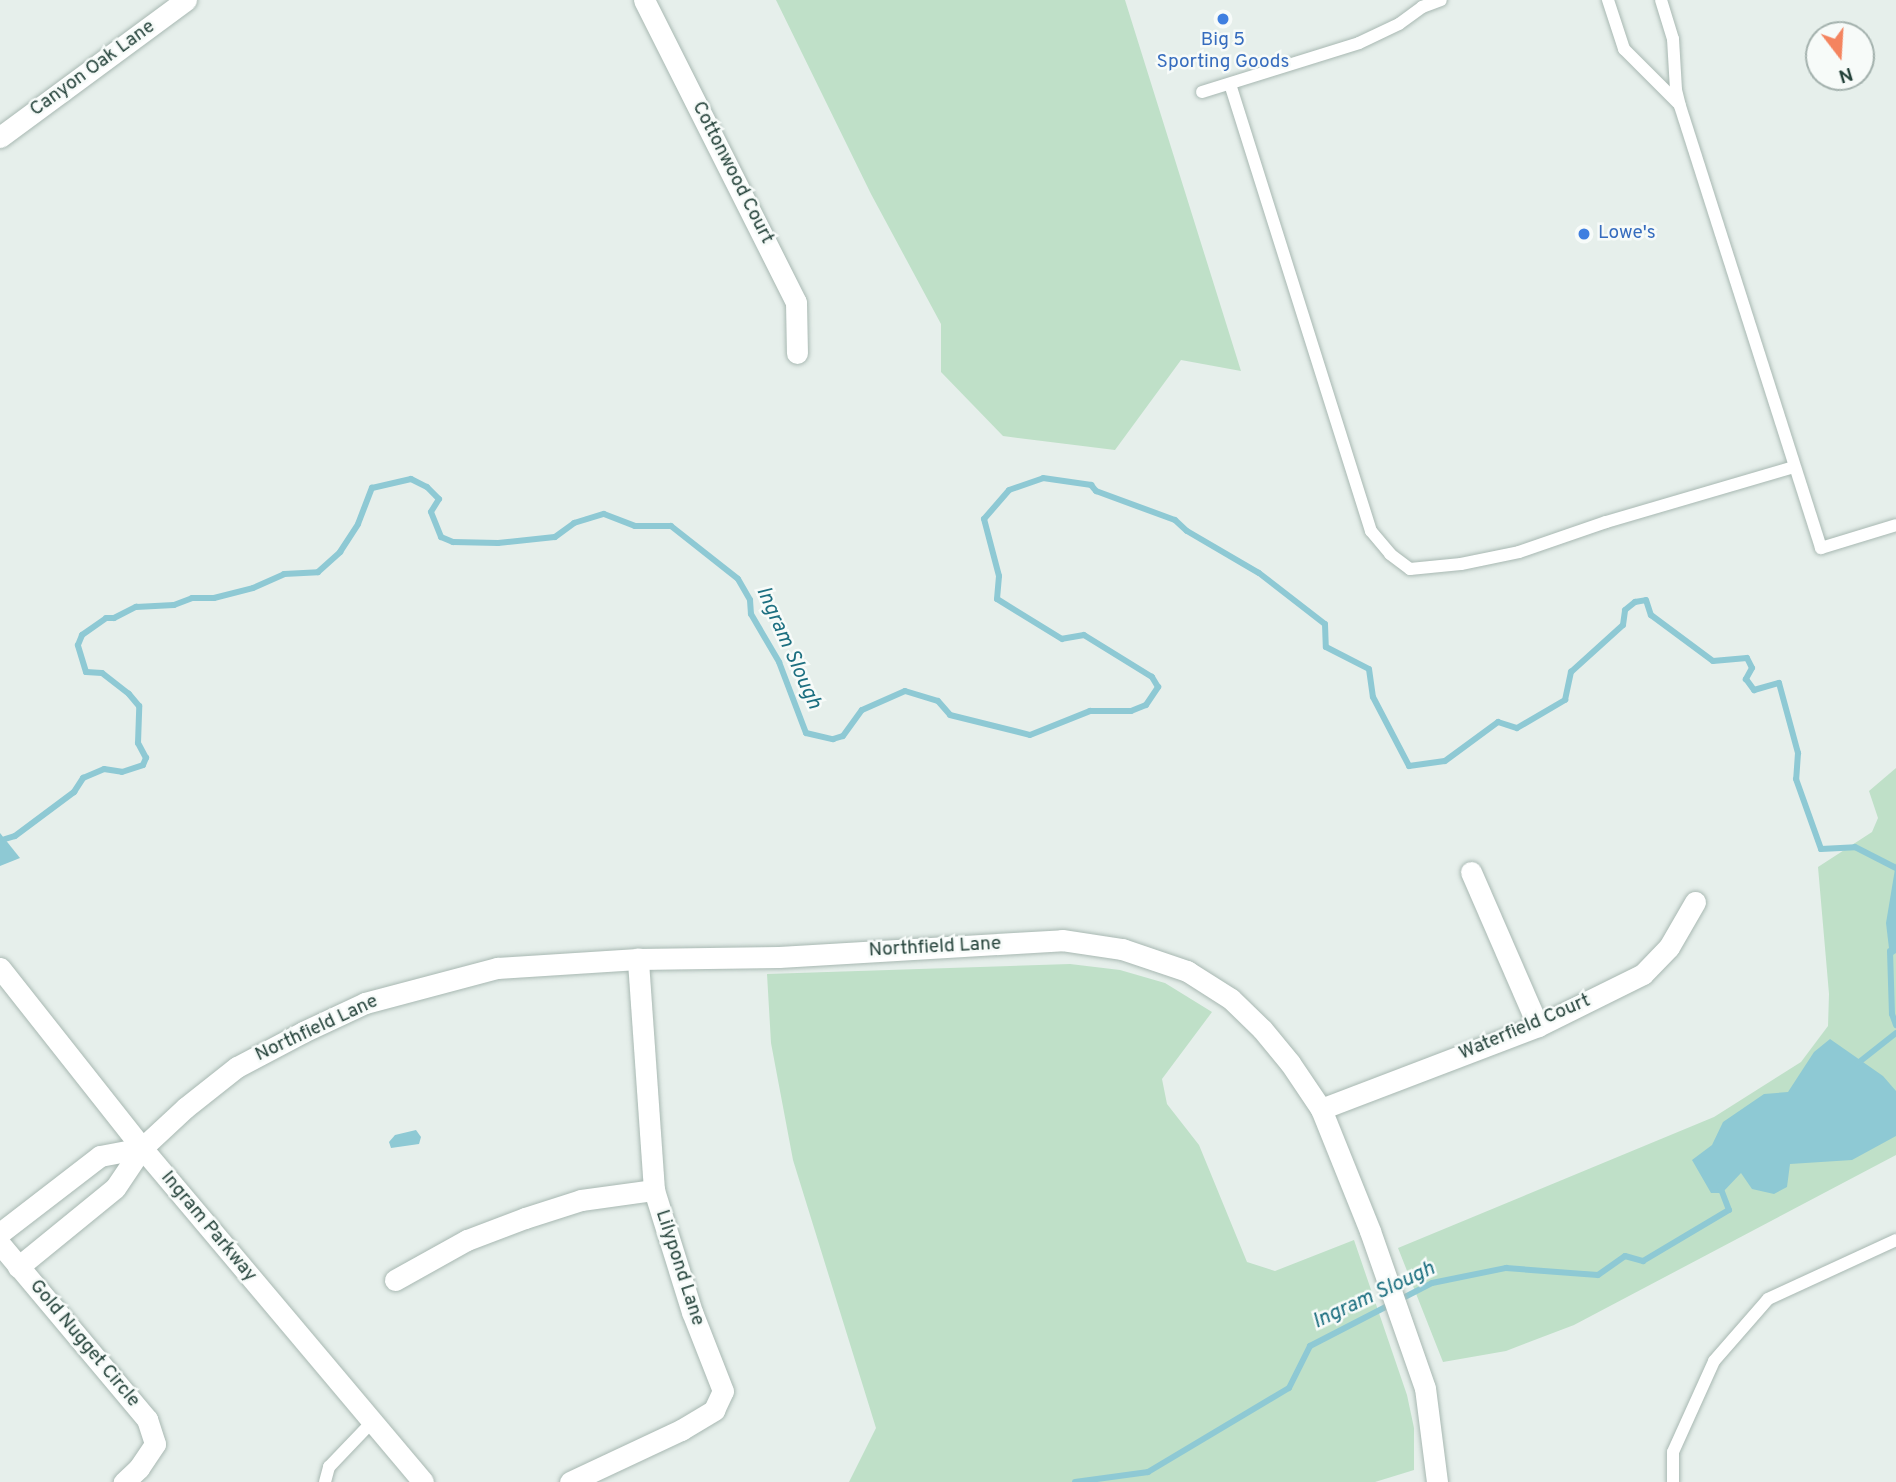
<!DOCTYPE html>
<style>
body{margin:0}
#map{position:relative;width:1896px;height:1482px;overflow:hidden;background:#e6efeb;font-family:Overpass,sans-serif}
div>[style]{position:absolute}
.green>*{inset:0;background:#bfe0c8}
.water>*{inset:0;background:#8ec9d4}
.stream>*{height:6px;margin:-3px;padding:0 3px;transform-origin:3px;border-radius:3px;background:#8ec9d4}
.roads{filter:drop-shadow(0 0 2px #a8b8b2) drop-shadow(0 0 2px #a8b8b2)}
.lane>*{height:12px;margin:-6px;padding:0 6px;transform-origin:6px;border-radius:6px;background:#fff}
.street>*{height:21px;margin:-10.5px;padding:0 10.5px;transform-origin:10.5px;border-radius:10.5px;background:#fff}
.secondary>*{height:21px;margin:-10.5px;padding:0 10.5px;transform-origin:10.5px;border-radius:10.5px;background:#fff}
.dots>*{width:19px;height:19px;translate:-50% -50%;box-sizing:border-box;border:4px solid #f7fbf9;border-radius:50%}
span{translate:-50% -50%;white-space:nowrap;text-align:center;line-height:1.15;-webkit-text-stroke:5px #f7fbf9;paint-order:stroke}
.shop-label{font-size:19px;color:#366cbe}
.left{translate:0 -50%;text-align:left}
.street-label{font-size:19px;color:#24423a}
.water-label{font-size:21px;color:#1c6f80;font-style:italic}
.north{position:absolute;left:1805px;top:21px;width:70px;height:70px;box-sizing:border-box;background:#f7fbf9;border:2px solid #a3b1ad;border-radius:50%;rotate:163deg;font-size:19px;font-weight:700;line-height:28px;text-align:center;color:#24423a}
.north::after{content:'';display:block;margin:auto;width:24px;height:32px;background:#f4845f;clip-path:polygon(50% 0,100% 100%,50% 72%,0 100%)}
</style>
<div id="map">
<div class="green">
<div style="clip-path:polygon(776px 0,1125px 0,1241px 371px,1181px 360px,1115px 450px,1003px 436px,941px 372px,941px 324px,871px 194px)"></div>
<div style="clip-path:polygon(1896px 768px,1896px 1155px,1574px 1325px,1506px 1351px,1443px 1362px,1398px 1248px,1714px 1117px,1801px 1062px,1828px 1026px,1829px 994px,1818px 867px,1872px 832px,1878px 818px,1869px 791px)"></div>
<div style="clip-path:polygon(1070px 964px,1120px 970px,1165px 983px,1212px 1012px,1162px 1079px,1167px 1104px,1199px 1145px,1247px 1262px,1275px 1271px,1354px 1240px,1407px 1395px,1414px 1428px,1414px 1470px,1375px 1482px,849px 1482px,876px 1428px,793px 1160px,771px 1043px,767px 974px)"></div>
</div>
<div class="water">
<div style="clip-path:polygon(0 833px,20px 858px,0 866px)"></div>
<div style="clip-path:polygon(1896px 863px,1896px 953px,1890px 957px,1886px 923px)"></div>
<div style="clip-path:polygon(1830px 1039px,1883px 1076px,1896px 1091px,1896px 1136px,1852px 1160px,1790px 1164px,1787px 1187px,1774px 1194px,1752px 1189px,1741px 1173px,1722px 1193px,1711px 1193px,1692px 1160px,1712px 1145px,1723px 1122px,1764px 1094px,1788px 1092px,1814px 1052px)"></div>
<div style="clip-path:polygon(416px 1130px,421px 1137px,419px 1144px,391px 1148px,389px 1142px,395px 1135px)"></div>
</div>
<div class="stream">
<div style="left:5px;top:839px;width:10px;rotate:-17deg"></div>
<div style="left:15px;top:836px;width:74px;rotate:-36.7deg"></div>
<div style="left:74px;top:792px;width:17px;rotate:-57deg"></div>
<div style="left:83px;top:778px;width:23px;rotate:-23deg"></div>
<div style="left:104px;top:769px;width:18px;rotate:9deg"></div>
<div style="left:122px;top:772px;width:22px;rotate:-18deg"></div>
<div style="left:143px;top:765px;width:8px;rotate:-67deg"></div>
<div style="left:146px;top:758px;width:17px;rotate:-118deg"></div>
<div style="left:138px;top:743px;width:37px;rotate:-88deg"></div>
<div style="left:139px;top:706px;width:16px;rotate:-130deg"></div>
<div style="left:129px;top:694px;width:34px;rotate:-142deg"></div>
<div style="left:102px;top:673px;width:16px;rotate:-176deg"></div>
<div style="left:86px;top:672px;width:28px;rotate:-107deg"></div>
<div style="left:78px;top:645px;width:11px;rotate:-68deg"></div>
<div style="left:82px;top:635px;width:29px;rotate:-35deg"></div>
<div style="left:106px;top:618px;width:8px"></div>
<div style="left:114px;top:618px;width:25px;rotate:-27deg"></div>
<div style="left:136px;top:607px;width:38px;rotate:-3deg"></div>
<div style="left:174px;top:605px;width:19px;rotate:-21deg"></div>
<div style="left:192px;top:598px;width:22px"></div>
<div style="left:214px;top:598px;width:40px;rotate:-14.4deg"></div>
<div style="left:253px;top:588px;width:34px;rotate:-24deg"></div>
<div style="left:284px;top:574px;width:34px;rotate:-3deg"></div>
<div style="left:318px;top:572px;width:30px;rotate:-42deg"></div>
<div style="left:340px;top:552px;width:33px;rotate:-57deg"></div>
<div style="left:358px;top:524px;width:39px;rotate:-69deg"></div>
<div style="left:372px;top:488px;width:40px;rotate:-13deg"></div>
<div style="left:411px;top:479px;width:18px;rotate:27deg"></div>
<div style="left:427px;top:487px;width:17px;rotate:45deg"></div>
<div style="left:439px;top:499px;width:15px;rotate:122deg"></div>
<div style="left:431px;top:512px;width:27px;rotate:68deg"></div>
<div style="left:441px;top:537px;width:13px;rotate:23deg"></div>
<div style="left:453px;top:542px;width:45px;rotate:1.3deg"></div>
<div style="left:498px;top:543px;width:57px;rotate:-6deg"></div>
<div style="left:555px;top:537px;width:24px;rotate:-36deg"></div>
<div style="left:574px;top:523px;width:31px;rotate:-17deg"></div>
<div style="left:604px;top:514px;width:33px;rotate:21deg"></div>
<div style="left:635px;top:526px;width:36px"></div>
<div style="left:671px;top:526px;width:85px;rotate:38.3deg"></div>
<div style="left:738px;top:579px;width:24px;rotate:60deg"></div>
<div style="left:750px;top:600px;width:14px;rotate:86deg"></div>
<div style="left:751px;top:614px;width:56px;rotate:59.7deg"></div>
<div style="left:779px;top:662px;width:76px;rotate:69.2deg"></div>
<div style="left:806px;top:733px;width:28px;rotate:13deg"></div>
<div style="left:833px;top:739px;width:10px;rotate:-17deg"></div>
<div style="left:843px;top:736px;width:32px;rotate:-54deg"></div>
<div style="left:862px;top:710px;width:47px;rotate:-23.8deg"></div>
<div style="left:905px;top:691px;width:34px;rotate:17deg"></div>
<div style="left:938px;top:701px;width:18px;rotate:49deg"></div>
<div style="left:950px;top:715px;width:82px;rotate:14deg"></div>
<div style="left:1030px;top:735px;width:65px;rotate:-21.8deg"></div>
<div style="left:1090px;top:711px;width:41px"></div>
<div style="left:1131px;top:711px;width:16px;rotate:-22deg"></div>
<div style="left:1146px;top:705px;width:22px;rotate:-56deg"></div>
<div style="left:1158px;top:687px;width:12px;rotate:-121deg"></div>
<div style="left:1152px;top:677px;width:80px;rotate:-148.3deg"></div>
<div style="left:1084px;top:635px;width:22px;rotate:170deg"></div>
<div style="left:1062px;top:639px;width:76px;rotate:-148.4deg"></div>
<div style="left:997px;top:599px;width:23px;rotate:-85deg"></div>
<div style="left:999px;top:576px;width:59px;rotate:-104.7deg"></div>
<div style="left:984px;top:519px;width:38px;rotate:-49deg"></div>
<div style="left:1009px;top:490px;width:36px;rotate:-19deg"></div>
<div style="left:1043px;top:478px;width:49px;rotate:8.3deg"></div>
<div style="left:1091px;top:485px;width:8px;rotate:50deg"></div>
<div style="left:1096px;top:491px;width:84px;rotate:20.2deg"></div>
<div style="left:1175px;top:520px;width:16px;rotate:43deg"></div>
<div style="left:1187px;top:531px;width:83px;rotate:30.3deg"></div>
<div style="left:1259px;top:573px;width:83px;rotate:37.7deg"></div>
<div style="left:1325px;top:624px;width:23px;rotate:88deg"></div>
<div style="left:1326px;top:647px;width:48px;rotate:27.1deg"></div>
<div style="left:1369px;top:669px;width:28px;rotate:82deg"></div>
<div style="left:1373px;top:697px;width:78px;rotate:62.4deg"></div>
<div style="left:1409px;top:766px;width:36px;rotate:-8deg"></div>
<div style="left:1445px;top:761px;width:66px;rotate:-36.3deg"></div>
<div style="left:1498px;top:722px;width:20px;rotate:18deg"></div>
<div style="left:1517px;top:728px;width:56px;rotate:-30.3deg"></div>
<div style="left:1565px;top:700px;width:29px;rotate:-78deg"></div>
<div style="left:1571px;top:672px;width:70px;rotate:-42.1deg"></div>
<div style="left:1623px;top:625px;width:15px;rotate:-82deg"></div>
<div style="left:1625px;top:610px;width:13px;rotate:-39deg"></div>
<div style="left:1635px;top:602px;width:11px;rotate:-10deg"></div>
<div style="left:1646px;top:600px;width:16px;rotate:72deg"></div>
<div style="left:1651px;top:615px;width:77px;rotate:36.6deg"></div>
<div style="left:1713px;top:661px;width:34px;rotate:-5deg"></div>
<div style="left:1747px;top:658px;width:11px;rotate:63deg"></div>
<div style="left:1752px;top:668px;width:13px;rotate:119deg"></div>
<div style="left:1746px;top:679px;width:14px;rotate:54deg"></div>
<div style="left:1754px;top:690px;width:26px;rotate:-16deg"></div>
<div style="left:1779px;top:683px;width:73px;rotate:74.8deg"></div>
<div style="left:1798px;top:753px;width:26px;rotate:94deg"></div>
<div style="left:1796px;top:779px;width:74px;rotate:70.3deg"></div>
<div style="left:1821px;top:849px;width:34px;rotate:-3deg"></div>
<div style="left:1855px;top:847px;width:46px;rotate:27.1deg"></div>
<div style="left:1890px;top:951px;width:63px;rotate:88.2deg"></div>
<div style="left:1892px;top:1014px;width:12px;rotate:70deg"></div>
<div style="left:1858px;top:1063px;width:48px;rotate:-38.3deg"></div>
<div style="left:1075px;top:1482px;width:74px;rotate:-7.8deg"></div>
<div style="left:1148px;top:1472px;width:164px;rotate:-30.8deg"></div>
<div style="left:1289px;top:1388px;width:47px;rotate:-63.4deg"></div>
<div style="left:1310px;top:1346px;width:137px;rotate:-27.3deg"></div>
<div style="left:1432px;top:1283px;width:76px;rotate:-11.5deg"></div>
<div style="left:1506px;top:1268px;width:92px;rotate:4.4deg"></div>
<div style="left:1598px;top:1275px;width:33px;rotate:-35deg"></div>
<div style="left:1625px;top:1256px;width:19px;rotate:16deg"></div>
<div style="left:1643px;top:1261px;width:100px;rotate:-30.7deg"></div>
<div style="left:1729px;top:1210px;width:26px;rotate:-111deg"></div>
</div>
<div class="roads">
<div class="lane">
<div style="left:1608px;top:0;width:52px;rotate:71.9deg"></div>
<div style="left:1624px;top:49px;width:76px;rotate:45deg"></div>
<div style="left:1661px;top:0;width:41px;rotate:72.9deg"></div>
<div style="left:1673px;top:39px;width:51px;rotate:86.6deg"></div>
<div style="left:1676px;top:90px;width:16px;rotate:76deg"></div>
<div style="left:1680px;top:106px;width:464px;rotate:72.3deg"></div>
<div style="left:1821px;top:548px;width:78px;rotate:-17deg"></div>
<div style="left:1230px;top:84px;width:469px;rotate:72.5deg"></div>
<div style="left:1371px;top:531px;width:30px;rotate:50deg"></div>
<div style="left:1390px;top:554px;width:25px;rotate:37deg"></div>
<div style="left:1410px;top:569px;width:51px;rotate:-5.6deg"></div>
<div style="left:1461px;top:564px;width:59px;rotate:-11.7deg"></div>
<div style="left:1519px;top:552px;width:92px;rotate:-19deg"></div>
<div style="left:1606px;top:522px;width:196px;rotate:-16.3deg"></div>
<div style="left:1202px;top:92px;width:164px;rotate:-17.3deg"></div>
<div style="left:1359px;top:43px;width:44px;rotate:-25.4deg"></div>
<div style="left:1399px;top:24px;width:29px;rotate:-36deg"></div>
<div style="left:1422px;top:7px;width:20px;rotate:-20deg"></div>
<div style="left:325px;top:1482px;width:16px;rotate:-75deg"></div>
<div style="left:329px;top:1467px;width:61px;rotate:-46.3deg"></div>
<div style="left:1673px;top:1482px;width:30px;rotate:-90deg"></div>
<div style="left:1673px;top:1452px;width:100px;rotate:-65.7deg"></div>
<div style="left:1714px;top:1361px;width:82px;rotate:-48.9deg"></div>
<div style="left:1768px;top:1299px;width:141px;rotate:-24.7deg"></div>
</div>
<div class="street">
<div style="left:644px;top:0;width:338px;rotate:63.3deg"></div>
<div style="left:796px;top:302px;width:51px;rotate:88.9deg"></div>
<div style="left:0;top:137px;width:231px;rotate:-36.4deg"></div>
<div style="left:1471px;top:872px;width:168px;rotate:66.5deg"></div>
<div style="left:1321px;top:1109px;width:232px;rotate:-20.9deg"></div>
<div style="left:1538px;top:1026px;width:117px;rotate:-26.3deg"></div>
<div style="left:1643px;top:974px;width:37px;rotate:-46deg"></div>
<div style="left:1669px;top:947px;width:52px;rotate:-60deg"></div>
<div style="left:142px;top:1148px;width:59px;rotate:-42.9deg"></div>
<div style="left:185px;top:1108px;width:66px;rotate:-38.3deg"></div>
<div style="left:237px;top:1067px;width:75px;rotate:-27.9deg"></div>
<div style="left:303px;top:1032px;width:68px;rotate:-25.1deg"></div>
<div style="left:365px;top:1003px;width:137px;rotate:-14.9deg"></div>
<div style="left:497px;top:968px;width:141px;rotate:-3.7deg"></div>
<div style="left:638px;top:959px;width:141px;rotate:-0.8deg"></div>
<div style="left:779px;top:957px;width:284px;rotate:-3.4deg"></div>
<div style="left:1062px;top:940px;width:61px;rotate:8.5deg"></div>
<div style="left:1122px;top:949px;width:69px;rotate:18.7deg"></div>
<div style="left:1187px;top:971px;width:52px;rotate:32.5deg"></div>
<div style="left:1231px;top:999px;width:43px;rotate:44.1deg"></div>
<div style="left:1262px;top:1029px;width:44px;rotate:50.5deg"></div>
<div style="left:1290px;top:1063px;width:55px;rotate:56deg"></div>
<div style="left:1321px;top:1109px;width:131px;rotate:68.1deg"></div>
<div style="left:1370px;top:1231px;width:166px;rotate:70.7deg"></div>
<div style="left:1425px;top:1388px;width:95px;rotate:82.7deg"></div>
<div style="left:0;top:1233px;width:126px;rotate:-37.6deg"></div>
<div style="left:100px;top:1156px;width:43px;rotate:-10.8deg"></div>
<div style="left:142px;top:1148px;width:48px;rotate:124deg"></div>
<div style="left:115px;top:1188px;width:125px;rotate:140.8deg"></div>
<div style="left:0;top:1244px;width:229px;rotate:50deg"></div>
<div style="left:147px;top:1419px;width:26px;rotate:72deg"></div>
<div style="left:155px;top:1444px;width:29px;rotate:124deg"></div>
<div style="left:139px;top:1468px;width:21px;rotate:137deg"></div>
<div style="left:395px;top:1280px;width:82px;rotate:-29.1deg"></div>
<div style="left:467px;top:1240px;width:62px;rotate:-20.8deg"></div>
<div style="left:525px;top:1218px;width:59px;rotate:-17.8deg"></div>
<div style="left:581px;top:1200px;width:74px;rotate:-7.8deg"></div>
<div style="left:570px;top:1482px;width:123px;rotate:-25.1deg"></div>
<div style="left:681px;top:1430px;width:39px;rotate:-31deg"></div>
<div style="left:714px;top:1410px;width:21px;rotate:-65deg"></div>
<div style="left:723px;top:1391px;width:85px;rotate:-111.4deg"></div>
<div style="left:692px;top:1312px;width:128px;rotate:-107.3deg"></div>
<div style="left:654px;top:1190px;width:232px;rotate:-94deg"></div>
</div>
<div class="secondary">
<div style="left:0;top:968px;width:229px;rotate:51.7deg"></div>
<div style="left:142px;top:1148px;width:436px;rotate:49.9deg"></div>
</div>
</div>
<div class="dots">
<div style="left:1223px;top:19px;background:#3f7fe0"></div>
<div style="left:1584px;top:234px;background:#3f7fe0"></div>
</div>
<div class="shop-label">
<span style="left:1223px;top:52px">Big 5<br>Sporting Goods</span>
<span class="left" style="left:1598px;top:234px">Lowe's</span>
</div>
<div class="street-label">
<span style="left:93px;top:69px;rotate:-36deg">Canyon Oak Lane</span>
<span style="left:732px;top:173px;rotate:63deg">Cottonwood Court</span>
<span style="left:935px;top:948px;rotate:-3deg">Northfield Lane</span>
<span style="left:1525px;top:1028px;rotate:-23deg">Waterfield Court</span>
<span style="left:317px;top:1029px;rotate:-25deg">Northfield Lane</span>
<span style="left:208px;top:1227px;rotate:50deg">Ingram Parkway</span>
<span style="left:679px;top:1268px;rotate:72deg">Lilypond Lane</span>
<span style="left:84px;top:1344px;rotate:50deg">Gold Nugget Circle</span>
</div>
<div class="water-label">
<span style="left:788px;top:648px;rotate:66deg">Ingram Slough</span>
<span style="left:1374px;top:1296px;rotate:-25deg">Ingram Slough</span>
</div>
<div class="north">N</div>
</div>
